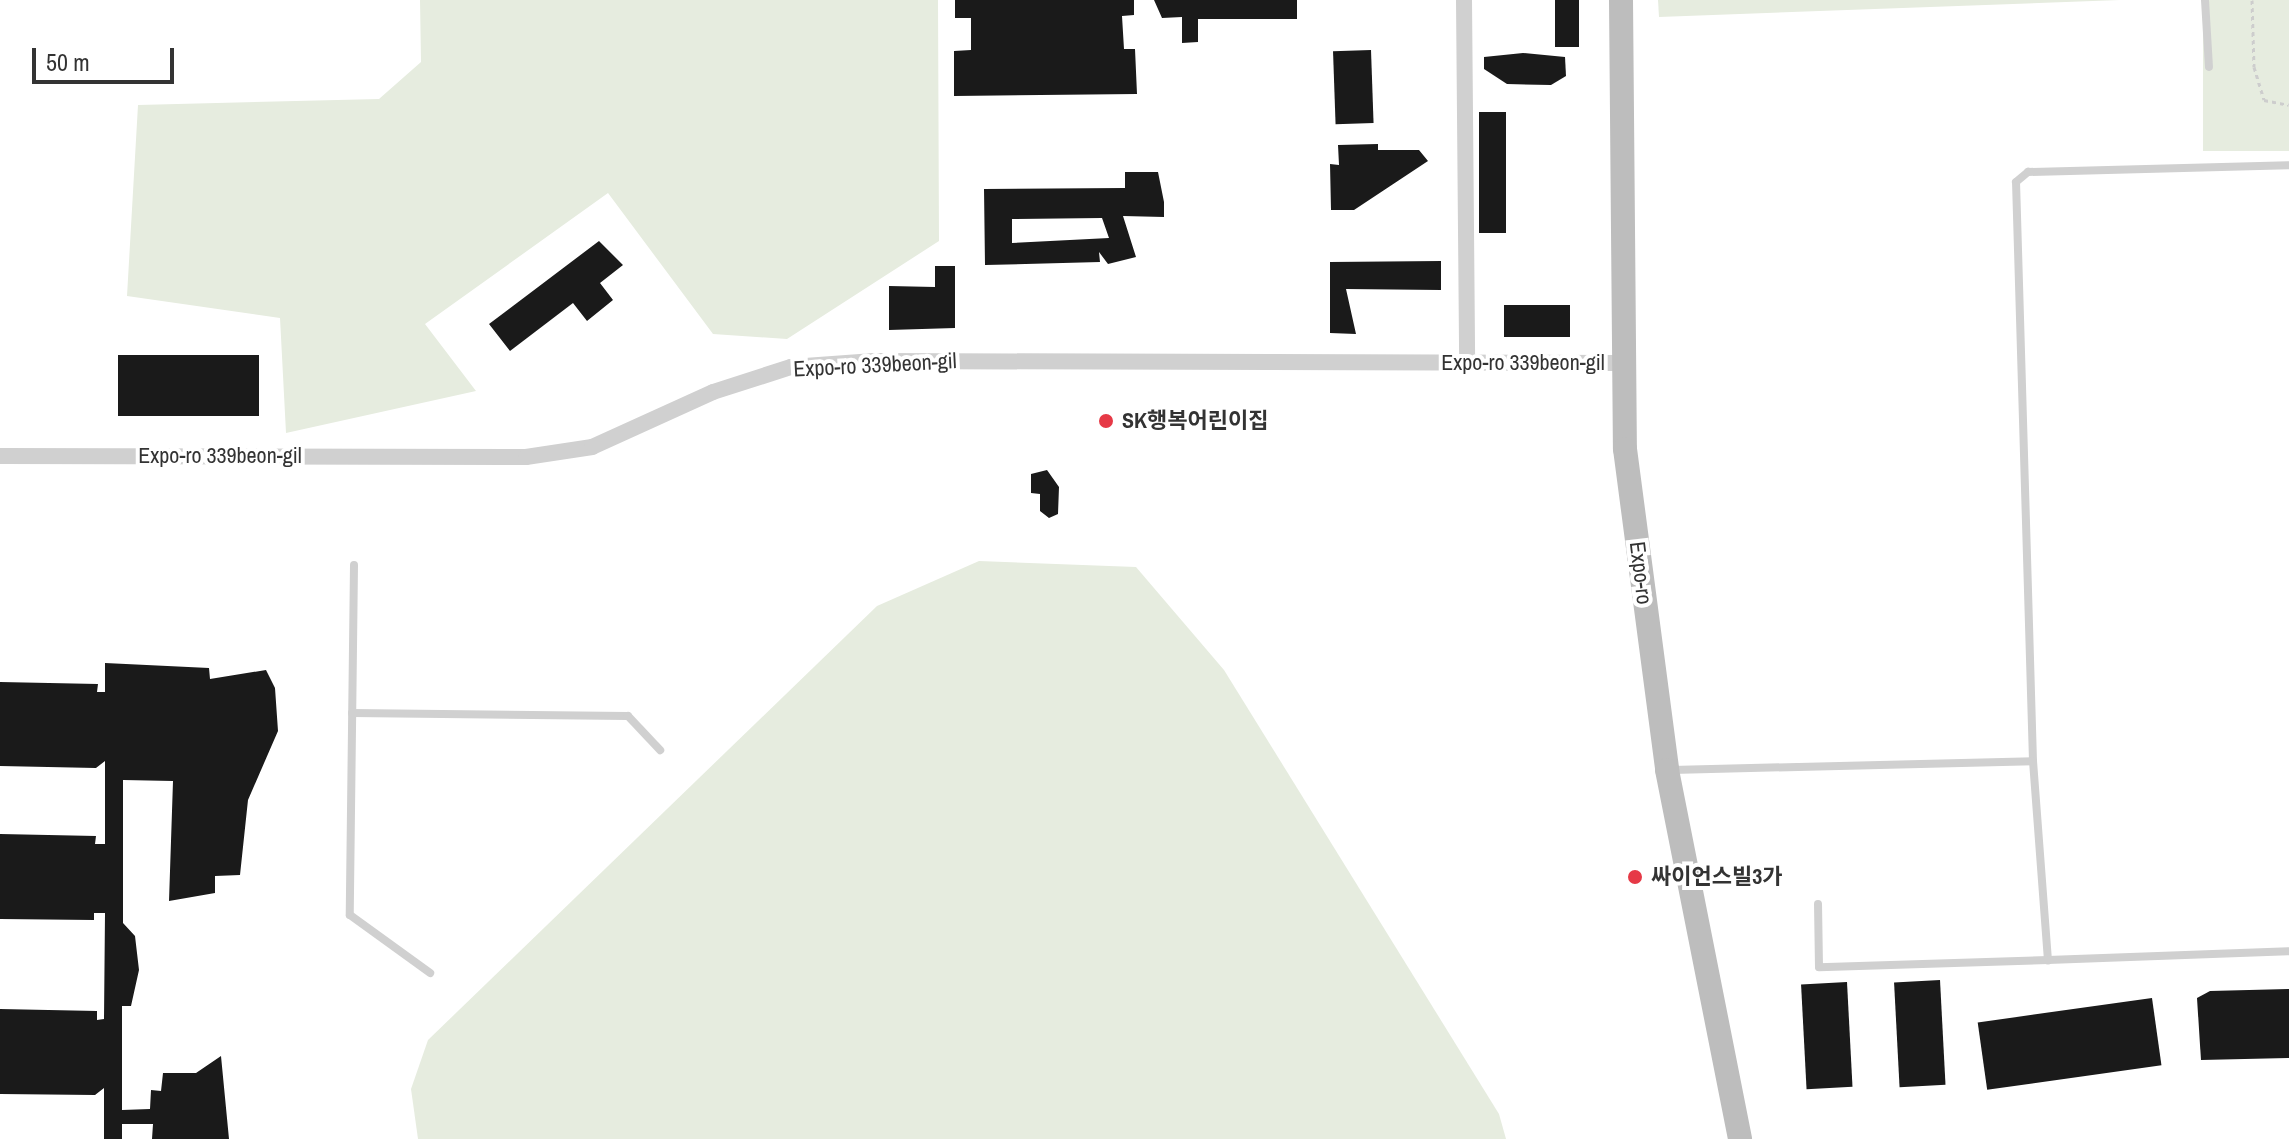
<!DOCTYPE html>
<meta charset="utf-8">
<style>
body{margin:0}
#map{position:relative;width:2289px;height:1139px;overflow:hidden;background:#fff;font-family:"Archivo Narrow","Noto Sans KR",sans-serif}
div>[style]{position:absolute}
.green>*{inset:0;background:#e6ecdf;transform-origin:0 0}
.building>*{inset:0;background:#1a1a1a;transform-origin:0 0}
.path>*{height:3px;margin-top:-1.5px;transform-origin:0;background:repeating-linear-gradient(90deg,#cdcdcd 0 4px,transparent 0 8px)}
.lane>*{height:8px;margin:-4px;padding:0 4px;transform-origin:4px;border-radius:4px;background:#d0d0d0}
.street>*{height:16px;margin:-8px;padding:0 8px;transform-origin:8px;border-radius:8px;background:#d0d0d0}
.secondary>*{height:24px;margin:-12px;padding:0 12px;transform-origin:12px;border-radius:12px;background:#bdbdbd}
.dots>*{width:22px;height:22px;translate:-50% -50%;box-sizing:border-box;border:4px solid #fff;border-radius:50%}
span{translate:-50% -50%;white-space:nowrap;text-align:center;line-height:1.15;-webkit-text-stroke:8px #fff;paint-order:stroke}
.street-label{font-size:22px;color:#333}
.poi-label{font-size:22px;color:#333;font-weight:700}
.left{translate:0 -50%;text-align:left}
.scale{position:absolute;left:32px;top:48px;width:142px;height:36px;box-sizing:border-box;border:4px solid #333;border-top:0;padding-left:10px;font-size:24px;line-height:28px;white-space:nowrap;color:#333;-webkit-text-stroke:6px #fff;paint-order:stroke}
</style>
<div id="map">
<div class="green">
<div style="clip-path:polygon(420px 0,938px 0,939px 241px,787px 339px,713px 334px,608px 193px,425px 324px,476px 391px,286px 433px,280px 318px,127px 296px,138px 105px,379px 99px,421px 62px)"></div>
<div style="clip-path:polygon(1658px 0,2120px 0,1659px 17px)"></div>
<div style="left:2203px;top:0;width:86px;height:151px"></div>
<div style="clip-path:polygon(979px 561px,1136px 567px,1224px 670px,1499px 1114px,1506px 1139px,418px 1139px,411px 1089px,428px 1040px,877px 606px)"></div>
</div>
<div class="building">
<div style="clip-path:polygon(955px 0,1134px 0,1134px 15px,1122px 16px,1124px 49px,1135px 49px,1137px 94px,954px 96px,954px 51px,971px 50px,971px 18px,955px 18px)"></div>
<div style="clip-path:polygon(1154px 0,1297px 0,1297px 19px,1198px 19px,1198px 42px,1182px 43px,1182px 17px,1162px 18px)"></div>
<div style="left:1555px;top:0;width:24px;height:47px"></div>
<div style="left:1371px;top:50px;width:73px;height:38px;rotate:88deg"></div>
<div style="clip-path:polygon(1523px 53px,1565px 57px,1566px 76px,1551px 85px,1507px 84px,1484px 69px,1484px 57px)"></div>
<div style="left:1479px;top:112px;width:27px;height:121px"></div>
<div style="clip-path:polygon(1378px 144px,1378px 150px,1419px 150px,1428px 161px,1354px 210px,1331px 210px,1330px 164px,1339px 165px,1338px 145px)"></div>
<div style="clip-path:polygon(evenodd,1125px 172px,1158px 172px,1164px 202px,1164px 217px,1123px 216px,1136px 257px,1108px 264px,1099px 252px,1100px 262px,985px 265px,984px 189px,1125px 188px,1125px 172px,1102px 218px,1109px 238px,1012px 243px,1012px 219px,1102px 218px)"></div>
<div style="clip-path:polygon(599px 241px,623px 265px,600px 283px,613px 300px,587px 321px,573px 303px,510px 351px,489px 324px)"></div>
<div style="clip-path:polygon(1441px 261px,1441px 290px,1346px 289px,1356px 334px,1330px 333px,1330px 262px)"></div>
<div style="clip-path:polygon(935px 266px,955px 266px,955px 328px,889px 330px,889px 286px,935px 287px)"></div>
<div style="left:1570px;top:305px;width:32px;height:66px;rotate:90deg"></div>
<div style="left:118px;top:355px;width:141px;height:61px"></div>
<div style="clip-path:polygon(1047px 470px,1059px 487px,1058px 514px,1049px 518px,1040px 511px,1040px 494px,1031px 493px,1031px 474px)"></div>
<div style="clip-path:polygon(105px 663px,209px 668px,210px 679px,266px 670px,275px 688px,278px 731px,248px 800px,240px 875px,215px 876px,215px 893px,169px 901px,173px 781px,123px 780px,123px 923px,135px 936px,139px 970px,131px 1006px,122px 1006px,122px 1110px,150px 1109px,151px 1090px,161px 1091px,163px 1073px,196px 1073px,221px 1056px,229px 1139px,152px 1139px,153px 1124px,122px 1124px,122px 1139px,104px 1139px,104px 1088px,95px 1095px,0 1094px,0 1009px,97px 1011px,97px 1020px,104px 1019px,105px 913px,94px 913px,94px 920px,0 919px,0 834px,96px 836px,95px 844px,105px 844px,105px 761px,96px 768px,0 766px,0 682px,98px 684px,97px 692px,105px 692px)"></div>
<div style="left:1940px;top:980px;width:105px;height:46px;rotate:87deg"></div>
<div style="left:1847px;top:982px;width:105px;height:46px;rotate:87deg"></div>
<div style="clip-path:polygon(2289px 989px,2289px 1058px,2201px 1060px,2197px 998px,2210px 991px)"></div>
<div style="left:2152px;top:998px;width:68px;height:176px;rotate:82deg"></div>
</div>
<div class="path">
<div style="left:2252px;top:0;width:67px;rotate:88.3deg"></div>
<div style="left:2254px;top:67px;width:34px;rotate:73deg"></div>
<div style="left:2264px;top:100px;width:25px;rotate:11deg"></div>
</div>
<div class="lane">
<div style="left:2205px;top:0;width:67px;rotate:86.6deg"></div>
<div style="left:354px;top:565px;width:350px;rotate:90.7deg"></div>
<div style="left:350px;top:915px;width:99px;rotate:35.9deg"></div>
<div style="left:352px;top:713px;width:276px;rotate:0.6deg"></div>
<div style="left:628px;top:716px;width:47px;rotate:46.7deg"></div>
<div style="left:2033px;top:761px;width:579px;rotate:-91.68deg"></div>
<div style="left:2016px;top:182px;width:16px;rotate:-40deg"></div>
<div style="left:2028px;top:172px;width:261px;rotate:-1.5deg"></div>
<div style="left:1672px;top:770px;width:361px;rotate:-1.4deg"></div>
<div style="left:2033px;top:761px;width:200px;rotate:85.7deg"></div>
<div style="left:2048px;top:960px;width:229px;rotate:178.2deg"></div>
<div style="left:1819px;top:967px;width:63px;rotate:-90.9deg"></div>
<div style="left:2048px;top:960px;width:241px;rotate:-2.1deg"></div>
</div>
<div class="street">
<div style="left:1464px;top:0;width:362px;rotate:89.5deg"></div>
<div style="left:0;top:456px;width:526px;rotate:0.11deg"></div>
<div style="left:526px;top:457px;width:67px;rotate:-8.6deg"></div>
<div style="left:592px;top:447px;width:133px;rotate:-24.4deg"></div>
<div style="left:713px;top:392px;width:82px;rotate:-17.8deg"></div>
<div style="left:791px;top:367px;width:83px;rotate:-4.1deg"></div>
<div style="left:874px;top:361px;width:749px;rotate:0.15deg"></div>
</div>
<div class="secondary">
<div style="left:1621px;top:0;width:449px;rotate:89.5deg"></div>
<div style="left:1625px;top:449px;width:324px;rotate:82.5deg"></div>
<div style="left:1667px;top:770px;width:376px;rotate:78.8deg"></div>
</div>
<div class="dots">
<div style="left:1106px;top:421px;background:#e63946"></div>
<div style="left:1635px;top:877px;background:#e63946"></div>
</div>
<div class="street-label">
<span style="left:1523px;top:363px">Expo-ro 339beon-gil</span>
<span style="left:875px;top:365px;rotate:-3deg">Expo-ro 339beon-gil</span>
<span style="left:220px;top:456px">Expo-ro 339beon-gil</span>
<span style="left:1641px;top:573px;rotate:83deg">Expo-ro</span>
</div>
<div class="poi-label">
<span class="left" style="left:1122px;top:421px">SK행복어린이집</span>
<span class="left" style="left:1651px;top:877px">싸이언스빌3가</span>
</div>
<div class="scale">50 m</div>
</div>
